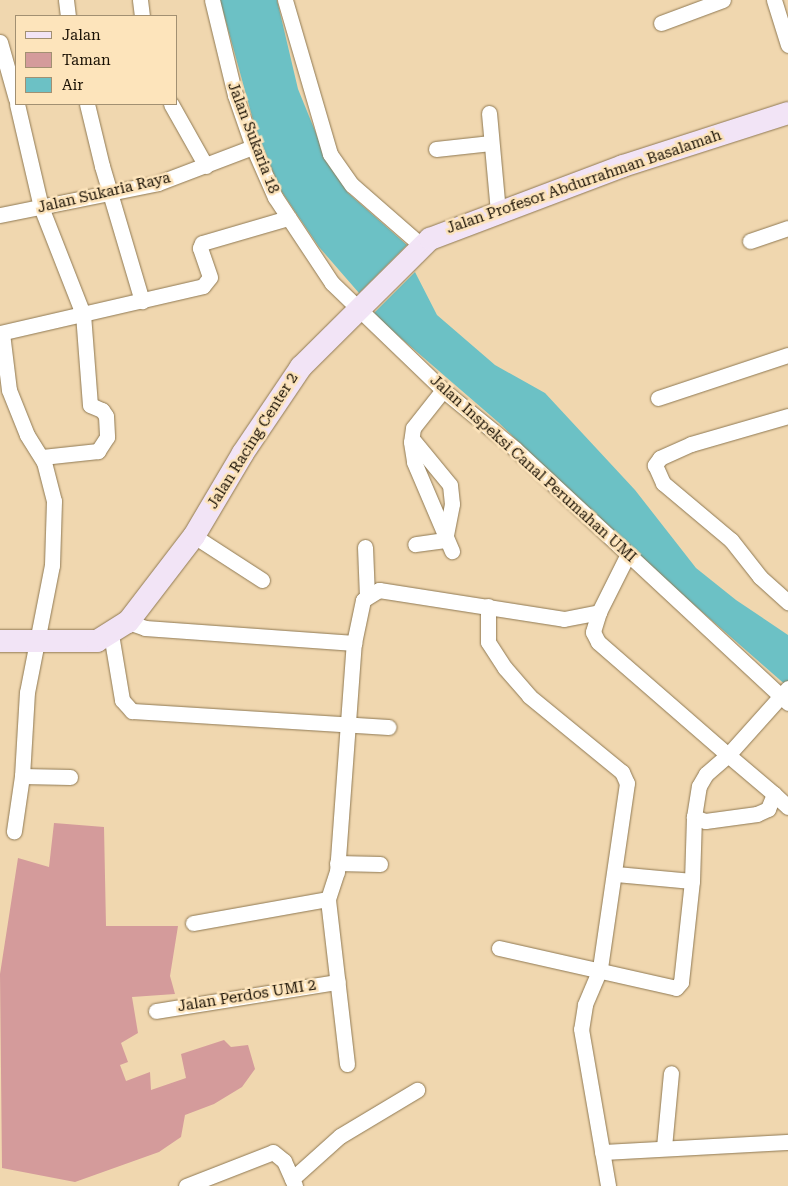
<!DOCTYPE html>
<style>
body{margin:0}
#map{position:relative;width:788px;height:1186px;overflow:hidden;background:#f0d7af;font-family:"Roboto Serif",serif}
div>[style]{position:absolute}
.green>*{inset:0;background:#d49b9b}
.water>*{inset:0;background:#6cc1c5}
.roads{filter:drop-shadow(0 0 1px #8f7953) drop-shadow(0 0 1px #8f7953)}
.street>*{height:15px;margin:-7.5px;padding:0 7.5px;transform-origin:7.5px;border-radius:7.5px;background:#fff}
.secondary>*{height:22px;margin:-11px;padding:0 11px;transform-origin:11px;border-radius:11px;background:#f2e4f6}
span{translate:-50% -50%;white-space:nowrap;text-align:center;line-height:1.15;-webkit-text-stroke:5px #fde4bb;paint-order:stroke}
.street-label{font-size:15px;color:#1a1104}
.legend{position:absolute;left:15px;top:15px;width:162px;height:90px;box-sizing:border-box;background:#fde4bb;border:1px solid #a29072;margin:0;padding:6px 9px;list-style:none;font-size:15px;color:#1a1104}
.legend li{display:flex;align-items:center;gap:10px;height:25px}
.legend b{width:25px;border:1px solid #a29072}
</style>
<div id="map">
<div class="green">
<div style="clip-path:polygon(54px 823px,104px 827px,106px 926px,178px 926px,170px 976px,175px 994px,132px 997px,138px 1033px,121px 1043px,128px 1062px,120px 1065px,126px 1081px,150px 1072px,151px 1090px,186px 1078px,181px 1054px,224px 1040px,231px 1047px,248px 1045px,255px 1069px,242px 1087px,214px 1104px,185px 1115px,181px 1137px,159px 1152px,75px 1182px,2px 1168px,0 974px,18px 858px,49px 867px)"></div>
</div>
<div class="water">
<div style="clip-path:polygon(220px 0,277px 0,298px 89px,324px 153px,348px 193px,407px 245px,359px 293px,319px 247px,280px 189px,255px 127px)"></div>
<div style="clip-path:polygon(415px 272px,437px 315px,495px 365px,545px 393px,635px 490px,696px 568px,736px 600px,788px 635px,788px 687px,628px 547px,498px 422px,373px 314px)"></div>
</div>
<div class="roads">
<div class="street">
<div style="left:66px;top:0;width:16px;rotate:83deg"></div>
<div style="left:140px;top:0;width:16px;rotate:83deg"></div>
<div style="left:212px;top:0;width:98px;rotate:76.4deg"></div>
<div style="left:235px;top:95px;width:55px;rotate:70.9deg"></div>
<div style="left:253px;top:147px;width:55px;rotate:66.3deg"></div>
<div style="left:275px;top:197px;width:103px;rotate:56.5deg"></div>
<div style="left:332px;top:283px;width:154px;rotate:43.9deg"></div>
<div style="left:443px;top:390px;width:93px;rotate:39.3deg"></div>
<div style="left:515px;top:449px;width:373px;rotate:42.9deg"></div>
<div style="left:285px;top:0;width:160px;rotate:73.7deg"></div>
<div style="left:330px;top:154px;width:38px;rotate:55deg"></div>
<div style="left:352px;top:185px;width:93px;rotate:41.1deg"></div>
<div style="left:774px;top:0;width:47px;rotate:72.7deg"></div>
<div style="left:661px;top:23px;width:66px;rotate:-20.4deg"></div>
<div style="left:0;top:42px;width:59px;rotate:74.3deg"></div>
<div style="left:17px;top:104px;width:106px;rotate:76.9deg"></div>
<div style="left:41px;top:207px;width:115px;rotate:68.6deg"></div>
<div style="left:83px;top:314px;width:91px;rotate:85.6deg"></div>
<div style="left:90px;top:405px;width:13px;rotate:23deg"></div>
<div style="left:102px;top:410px;width:7px;rotate:56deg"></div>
<div style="left:106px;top:416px;width:21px;rotate:87deg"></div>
<div style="left:107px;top:437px;width:17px;rotate:123deg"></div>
<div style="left:98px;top:451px;width:56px;rotate:173.9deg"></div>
<div style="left:87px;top:104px;width:64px;rotate:76.4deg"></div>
<div style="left:102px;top:166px;width:141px;rotate:73.5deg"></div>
<div style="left:171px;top:104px;width:71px;rotate:60.6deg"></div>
<div style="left:489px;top:113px;width:99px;rotate:84.8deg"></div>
<div style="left:436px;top:149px;width:55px;rotate:-6.2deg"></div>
<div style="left:0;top:215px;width:161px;rotate:-11.4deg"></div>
<div style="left:158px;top:183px;width:102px;rotate:-20.8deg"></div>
<div style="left:750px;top:241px;width:40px;rotate:-18.9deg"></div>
<div style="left:0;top:333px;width:208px;rotate:-13deg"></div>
<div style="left:203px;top:286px;width:11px;rotate:-52deg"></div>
<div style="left:210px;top:277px;width:31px;rotate:-109deg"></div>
<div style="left:200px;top:248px;width:5px;rotate:-68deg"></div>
<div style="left:202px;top:243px;width:90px;rotate:-16.2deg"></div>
<div style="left:2px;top:333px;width:57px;rotate:83deg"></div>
<div style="left:9px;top:390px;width:48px;rotate:68.2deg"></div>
<div style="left:27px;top:435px;width:32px;rotate:58deg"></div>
<div style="left:44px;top:462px;width:40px;rotate:75.6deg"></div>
<div style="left:54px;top:501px;width:64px;rotate:91.8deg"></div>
<div style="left:52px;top:565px;width:129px;rotate:101.1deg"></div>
<div style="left:27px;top:692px;width:84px;rotate:93.4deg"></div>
<div style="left:22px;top:776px;width:56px;rotate:98.3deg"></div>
<div style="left:443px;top:390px;width:48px;rotate:128.3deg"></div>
<div style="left:413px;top:428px;width:14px;rotate:98deg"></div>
<div style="left:411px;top:442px;width:20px;rotate:81deg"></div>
<div style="left:414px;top:462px;width:97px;rotate:66.9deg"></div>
<div style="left:658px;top:398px;width:137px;rotate:-18.3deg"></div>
<div style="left:788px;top:416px;width:101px;rotate:163.9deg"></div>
<div style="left:691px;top:444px;width:34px;rotate:156deg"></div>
<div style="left:660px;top:458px;width:9px;rotate:126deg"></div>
<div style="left:655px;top:465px;width:20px;rotate:66deg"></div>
<div style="left:663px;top:483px;width:89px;rotate:40deg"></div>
<div style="left:731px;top:540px;width:47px;rotate:51.9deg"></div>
<div style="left:760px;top:577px;width:38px;rotate:42deg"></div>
<div style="left:413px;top:440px;width:58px;rotate:50.6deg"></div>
<div style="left:450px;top:485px;width:19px;rotate:84deg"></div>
<div style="left:452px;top:504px;width:37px;rotate:101deg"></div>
<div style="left:445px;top:540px;width:30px;rotate:172deg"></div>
<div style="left:194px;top:536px;width:81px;rotate:32.9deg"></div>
<div style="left:365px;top:547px;width:49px;rotate:87.7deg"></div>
<div style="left:488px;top:606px;width:36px;rotate:90deg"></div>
<div style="left:488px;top:642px;width:31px;rotate:57deg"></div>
<div style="left:505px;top:668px;width:37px;rotate:49deg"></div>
<div style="left:529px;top:696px;width:120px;rotate:39.3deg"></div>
<div style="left:622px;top:772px;width:12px;rotate:66deg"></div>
<div style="left:627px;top:783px;width:188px;rotate:98.3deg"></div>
<div style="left:600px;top:969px;width:39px;rotate:113deg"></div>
<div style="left:585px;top:1005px;width:24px;rotate:99deg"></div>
<div style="left:581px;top:1029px;width:159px;rotate:80.2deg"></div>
<div style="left:599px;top:612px;width:65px;rotate:-63.4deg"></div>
<div style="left:128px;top:622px;width:18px;rotate:19deg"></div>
<div style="left:145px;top:628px;width:210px;rotate:4.1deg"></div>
<div style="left:354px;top:643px;width:44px;rotate:-78.2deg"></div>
<div style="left:363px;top:600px;width:19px;rotate:-32deg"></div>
<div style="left:379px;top:590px;width:187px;rotate:8.9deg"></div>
<div style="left:564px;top:619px;width:36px;rotate:-11deg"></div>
<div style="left:599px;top:612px;width:21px;rotate:107deg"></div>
<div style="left:593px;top:632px;width:11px;rotate:63deg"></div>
<div style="left:598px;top:642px;width:172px;rotate:41deg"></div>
<div style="left:728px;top:755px;width:90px;rotate:-48.2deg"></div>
<div style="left:111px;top:634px;width:67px;rotate:80.5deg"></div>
<div style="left:122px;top:700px;width:15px;rotate:48deg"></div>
<div style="left:132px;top:711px;width:257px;rotate:3.6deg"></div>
<div style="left:22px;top:776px;width:48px;rotate:1.2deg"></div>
<div style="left:774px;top:794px;width:16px;rotate:112deg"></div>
<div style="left:768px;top:809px;width:12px;rotate:156deg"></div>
<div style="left:757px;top:814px;width:52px;rotate:172.3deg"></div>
<div style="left:705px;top:821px;width:12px;rotate:-160deg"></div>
<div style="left:694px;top:817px;width:31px;rotate:-81deg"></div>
<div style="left:699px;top:786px;width:14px;rotate:-60deg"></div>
<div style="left:706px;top:774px;width:29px;rotate:-41deg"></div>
<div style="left:728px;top:755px;width:60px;rotate:40.3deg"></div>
<div style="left:774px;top:794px;width:19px;rotate:43deg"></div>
<div style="left:337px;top:863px;width:43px;rotate:1.3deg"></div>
<div style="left:616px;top:874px;width:76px;rotate:5.3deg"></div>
<div style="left:692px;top:881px;width:64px;rotate:-88.2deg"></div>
<div style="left:193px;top:923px;width:137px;rotate:-10.1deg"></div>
<div style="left:499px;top:948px;width:181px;rotate:12.7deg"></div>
<div style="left:676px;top:988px;width:8px;rotate:-50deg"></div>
<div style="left:681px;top:982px;width:102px;rotate:-83.8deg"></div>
<div style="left:156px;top:1011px;width:184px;rotate:-9.1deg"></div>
<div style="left:347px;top:1064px;width:166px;rotate:-96.6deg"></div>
<div style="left:328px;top:899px;width:28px;rotate:-72deg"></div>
<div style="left:337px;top:872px;width:230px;rotate:-85.8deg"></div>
<div style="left:664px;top:1147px;width:74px;rotate:-84.6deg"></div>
<div style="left:602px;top:1152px;width:186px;rotate:-3.1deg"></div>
<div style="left:292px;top:1179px;width:64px;rotate:-41.9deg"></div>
<div style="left:340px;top:1136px;width:90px;rotate:-30.9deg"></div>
<div style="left:186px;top:1186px;width:93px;rotate:-21.3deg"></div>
<div style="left:273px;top:1152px;width:14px;rotate:39deg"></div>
<div style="left:284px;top:1161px;width:27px;rotate:66deg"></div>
</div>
<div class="secondary">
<div style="left:0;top:641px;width:97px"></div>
<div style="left:97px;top:641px;width:36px;rotate:-32deg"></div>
<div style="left:128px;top:622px;width:108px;rotate:-52.5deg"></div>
<div style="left:194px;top:536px;width:96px;rotate:-59.4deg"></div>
<div style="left:243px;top:453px;width:104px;rotate:-56deg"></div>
<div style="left:301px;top:367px;width:182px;rotate:-44.8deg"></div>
<div style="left:430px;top:239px;width:206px;rotate:-20.7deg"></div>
<div style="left:623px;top:166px;width:173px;rotate:-17.8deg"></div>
</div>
</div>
<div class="street-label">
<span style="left:253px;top:138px;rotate:69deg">Jalan Sukaria 18</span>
<span style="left:584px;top:182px;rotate:-19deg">Jalan Profesor Abdurrahman Basalamah</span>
<span style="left:104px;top:193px;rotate:-13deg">Jalan Sukaria Raya</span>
<span style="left:253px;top:441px;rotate:-58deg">Jalan Racing Center 2</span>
<span style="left:533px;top:469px;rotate:42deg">Jalan Inspeksi Canal Perumahan UMI</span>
<span style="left:247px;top:996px;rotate:-9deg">Jalan Perdos UMI 2</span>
</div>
<ul class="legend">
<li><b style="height:6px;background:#f2e4f6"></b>Jalan</li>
<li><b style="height:14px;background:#d49b9b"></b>Taman</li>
<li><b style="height:14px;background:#6cc1c5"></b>Air</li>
</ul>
</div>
